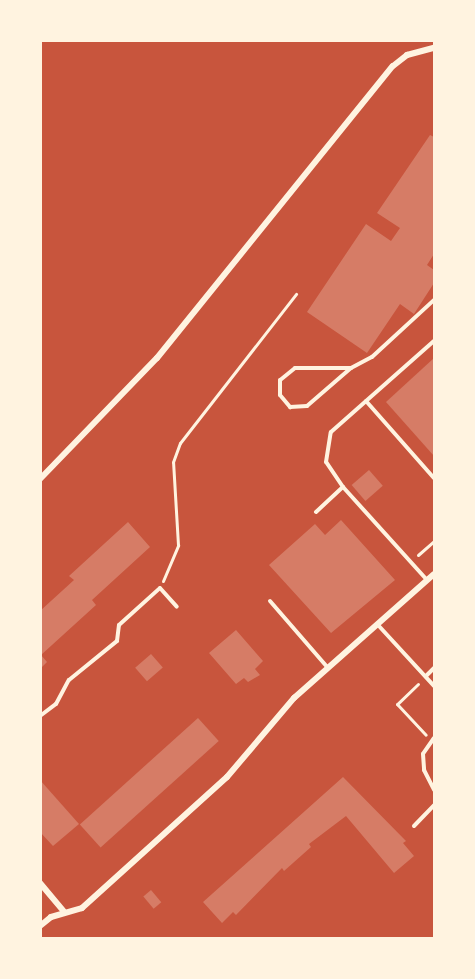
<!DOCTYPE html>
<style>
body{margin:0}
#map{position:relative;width:475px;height:979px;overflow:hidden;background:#c8553d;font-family:"IBM Plex Sans",sans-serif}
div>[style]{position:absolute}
.building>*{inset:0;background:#d67c66;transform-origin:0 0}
.path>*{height:3px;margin:-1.5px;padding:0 1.5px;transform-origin:1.5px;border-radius:1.5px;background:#fff3e0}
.service>*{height:4px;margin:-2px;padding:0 2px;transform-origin:2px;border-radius:2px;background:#fff3e0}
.minor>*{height:6px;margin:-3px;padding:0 3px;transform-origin:3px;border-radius:3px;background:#fff3e0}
span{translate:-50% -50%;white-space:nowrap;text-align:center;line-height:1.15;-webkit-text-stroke:6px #fff3e0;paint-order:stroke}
.frame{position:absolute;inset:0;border:42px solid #fff3e0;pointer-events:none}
</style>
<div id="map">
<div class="building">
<div style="clip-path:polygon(430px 135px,434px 137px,434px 254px,427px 265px,434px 270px,434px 283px,414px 314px,400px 304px,367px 353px,307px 312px,366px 224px,391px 241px,400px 228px,377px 213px)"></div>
<div style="clip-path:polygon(434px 358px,434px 456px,386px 402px)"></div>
<div style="left:369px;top:470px;width:21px;height:23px;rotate:49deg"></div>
<div style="clip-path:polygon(341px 520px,395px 580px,331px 633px,269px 565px,315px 524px,325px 535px)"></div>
<div style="clip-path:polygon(128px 522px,150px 547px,92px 600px,96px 605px,41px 655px,47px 662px,40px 669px,40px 611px,74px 580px,69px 576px)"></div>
<div style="clip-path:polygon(236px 630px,263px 661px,255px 669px,260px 675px,248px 682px,244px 678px,236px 684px,209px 653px)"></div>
<div style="left:151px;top:654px;width:18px;height:21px;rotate:49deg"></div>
<div style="left:198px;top:718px;width:31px;height:159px;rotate:48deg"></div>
<div style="clip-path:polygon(343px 777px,406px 841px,403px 843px,414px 856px,394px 873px,346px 816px,309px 844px,311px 847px,284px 871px,282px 868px,236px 915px,233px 912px,222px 923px,203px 902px)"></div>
<div style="clip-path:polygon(40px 780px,79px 824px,53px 846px,40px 832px)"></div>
<div style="left:151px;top:890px;width:16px;height:10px;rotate:50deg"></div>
</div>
<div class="path">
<div style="left:418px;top:555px;width:21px;rotate:-41deg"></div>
<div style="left:163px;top:581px;width:39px;rotate:-67deg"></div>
<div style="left:178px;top:545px;width:83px;rotate:-93.4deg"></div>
<div style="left:173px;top:462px;width:20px;rotate:-70deg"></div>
<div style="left:180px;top:443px;width:189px;rotate:-52.1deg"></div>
<div style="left:418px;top:684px;width:29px;rotate:136deg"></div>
<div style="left:397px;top:704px;width:42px;rotate:46.9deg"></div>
</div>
<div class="service">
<div style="left:351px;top:368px;width:56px;rotate:180deg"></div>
<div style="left:295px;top:368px;width:19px;rotate:141deg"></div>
<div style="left:280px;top:380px;width:15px;rotate:90deg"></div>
<div style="left:280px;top:395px;width:16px;rotate:50deg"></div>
<div style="left:290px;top:407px;width:17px;rotate:-3deg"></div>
<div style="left:307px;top:406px;width:58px;rotate:-40.8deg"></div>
<div style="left:351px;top:368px;width:24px;rotate:-28deg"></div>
<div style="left:372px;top:357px;width:84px;rotate:-42.6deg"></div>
<div style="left:366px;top:401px;width:103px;rotate:48.6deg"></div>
<div style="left:343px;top:487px;width:30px;rotate:-124deg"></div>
<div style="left:326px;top:462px;width:30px;rotate:-81deg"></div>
<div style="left:331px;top:432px;width:137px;rotate:-41.5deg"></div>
<div style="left:316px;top:512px;width:37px;rotate:-43deg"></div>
<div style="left:343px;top:487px;width:125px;rotate:47.9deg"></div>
<div style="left:270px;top:601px;width:89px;rotate:49.1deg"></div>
<div style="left:378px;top:625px;width:83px;rotate:47.4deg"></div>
<div style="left:426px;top:676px;width:11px;rotate:-45deg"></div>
<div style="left:40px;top:716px;width:20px;rotate:-37deg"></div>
<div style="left:56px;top:704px;width:27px;rotate:-62deg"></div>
<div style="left:69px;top:680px;width:62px;rotate:-39.1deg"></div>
<div style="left:117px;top:641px;width:16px;rotate:-83deg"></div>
<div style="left:119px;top:625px;width:55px;rotate:-42.1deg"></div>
<div style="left:160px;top:588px;width:25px;rotate:48deg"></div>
<div style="left:434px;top:738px;width:19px;rotate:125deg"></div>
<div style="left:423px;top:754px;width:16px;rotate:86deg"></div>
<div style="left:424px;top:770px;width:22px;rotate:63deg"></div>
<div style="left:414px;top:826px;width:29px;rotate:-46deg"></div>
</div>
<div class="minor">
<div style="left:40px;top:479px;width:168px;rotate:-46deg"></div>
<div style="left:157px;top:358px;width:375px;rotate:-51.1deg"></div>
<div style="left:393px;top:66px;width:18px;rotate:-38deg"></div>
<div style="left:407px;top:55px;width:28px;rotate:-15deg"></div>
<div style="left:40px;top:883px;width:38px;rotate:50deg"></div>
<div style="left:40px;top:926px;width:14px;rotate:-39deg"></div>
<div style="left:51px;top:917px;width:32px;rotate:-16deg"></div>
<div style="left:82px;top:908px;width:195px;rotate:-42.1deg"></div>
<div style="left:227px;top:777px;width:104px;rotate:-49.7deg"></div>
<div style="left:294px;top:698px;width:187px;rotate:-41.5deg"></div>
</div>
<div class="frame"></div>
</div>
